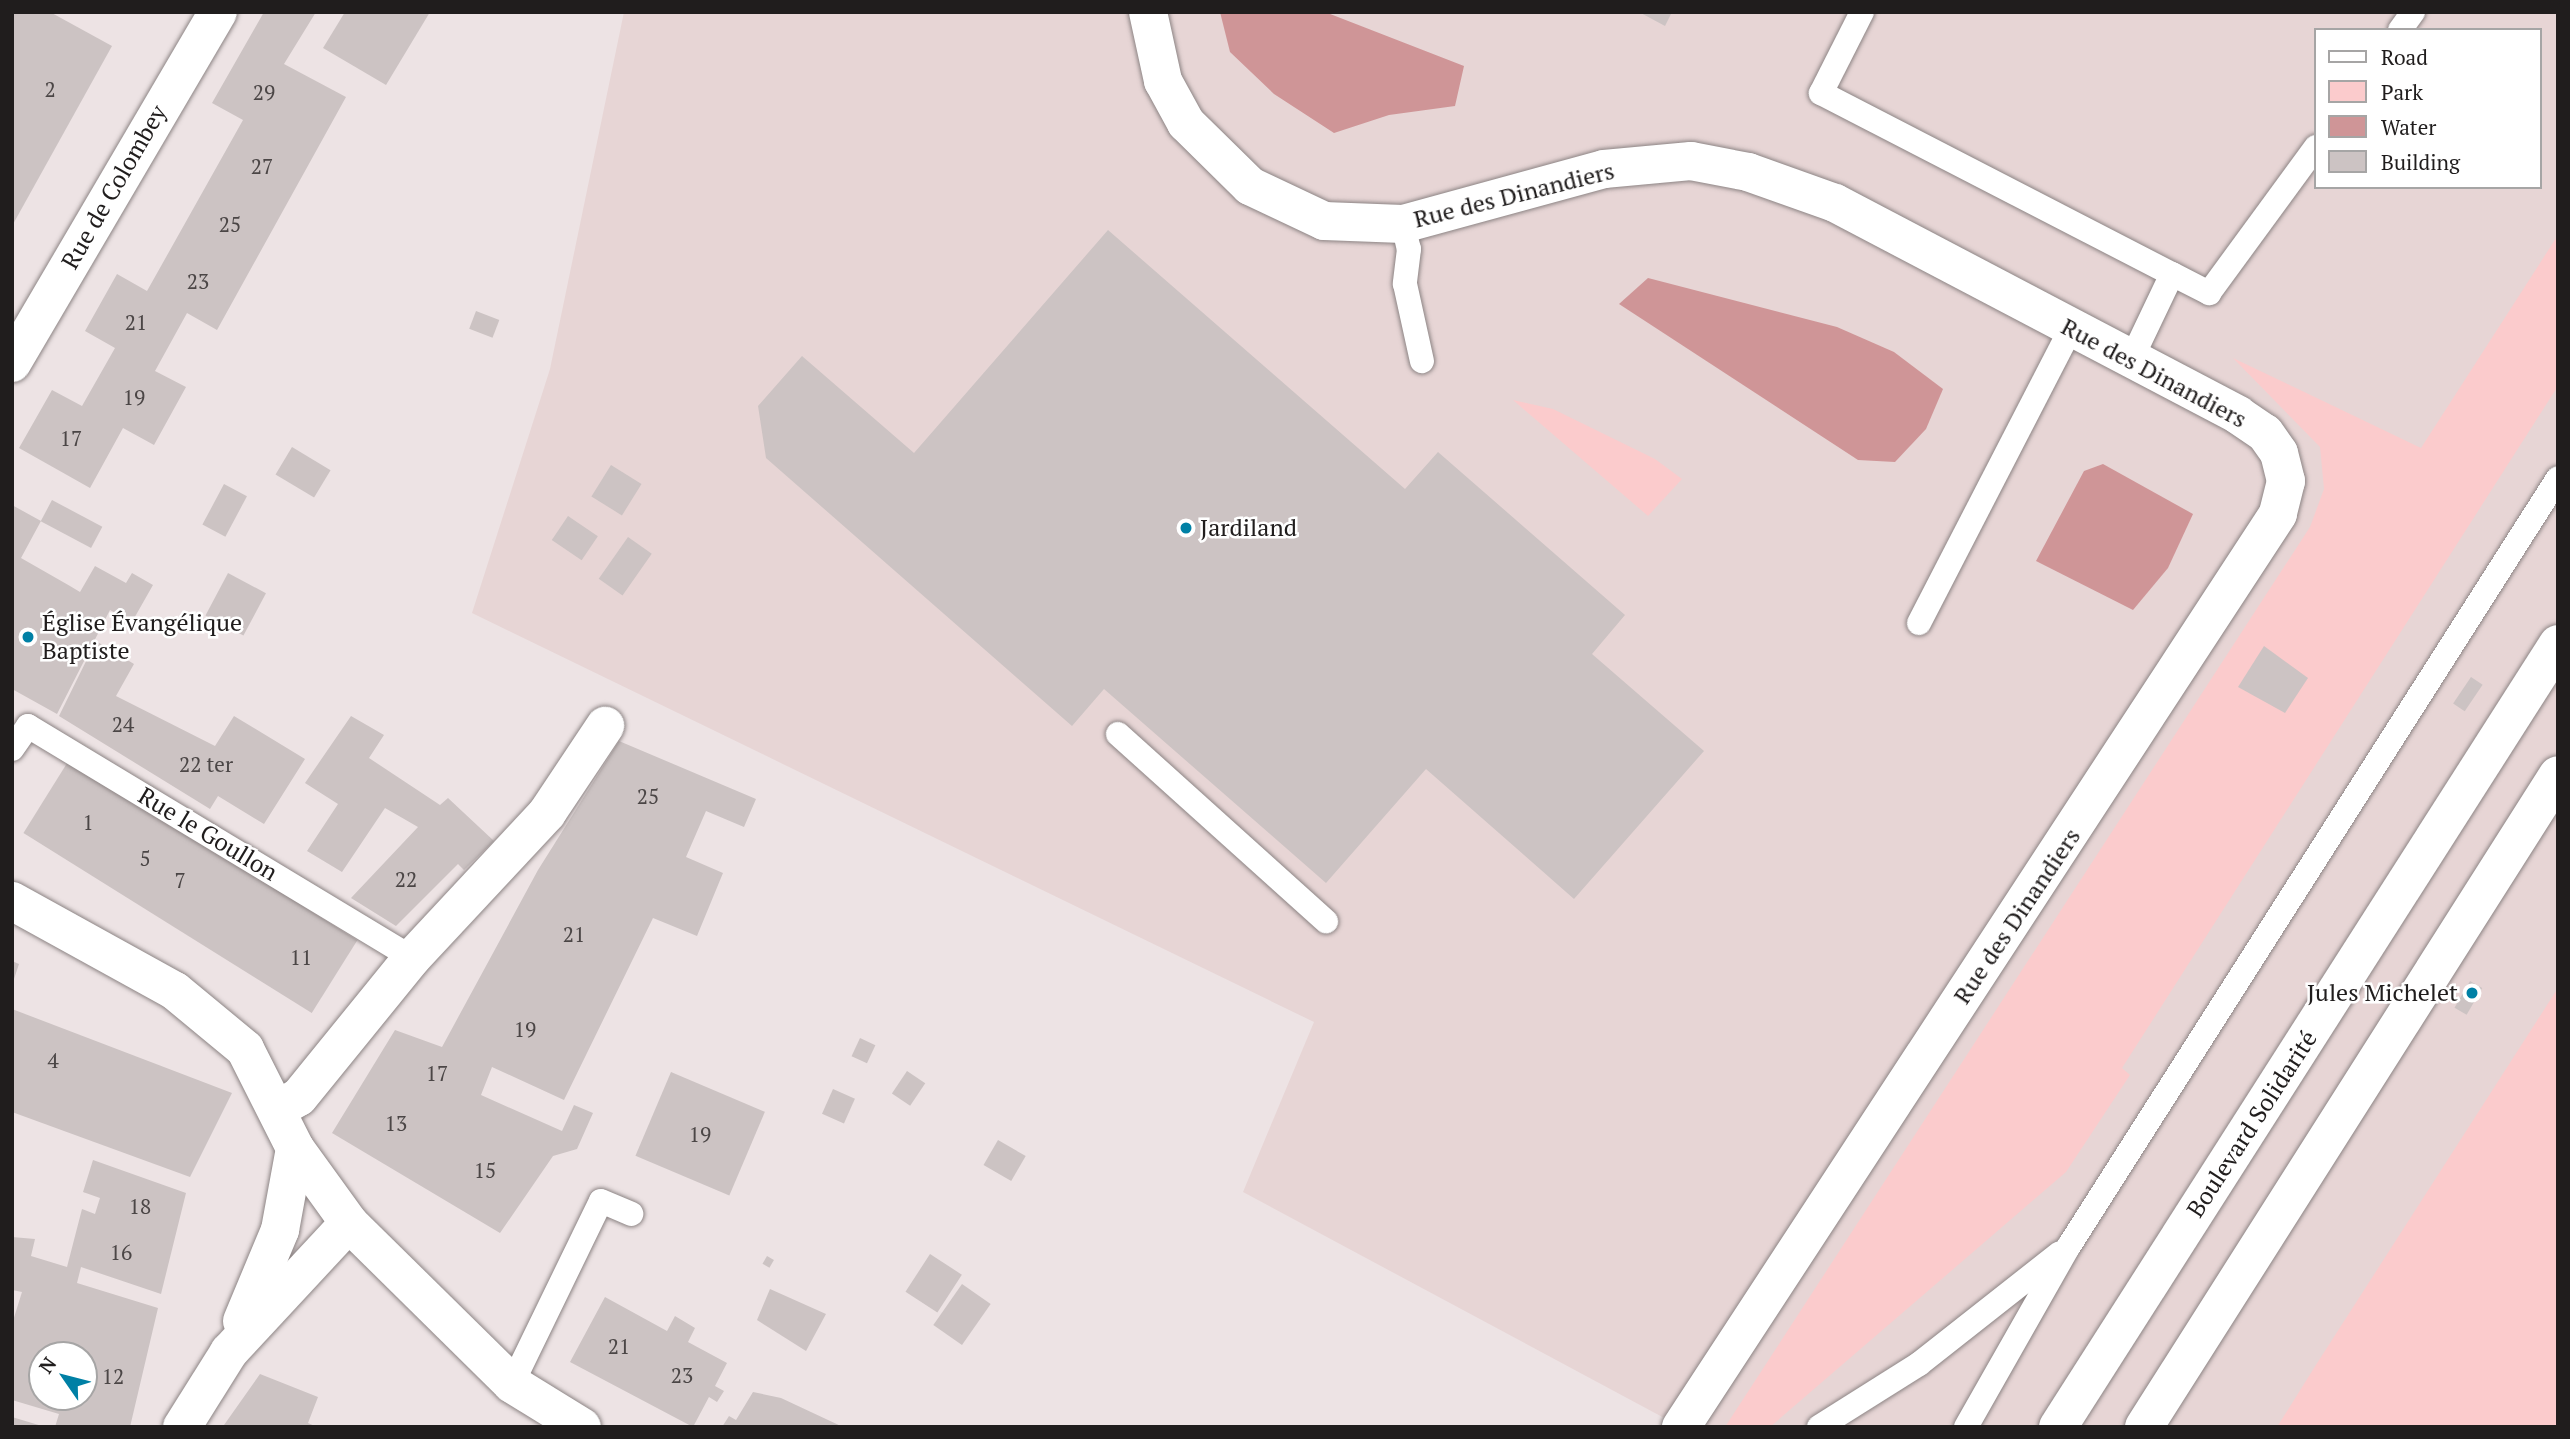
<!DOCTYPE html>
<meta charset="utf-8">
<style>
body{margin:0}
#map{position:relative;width:2570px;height:1439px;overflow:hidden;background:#ede3e4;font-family:"PT Serif",serif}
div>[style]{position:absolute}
.built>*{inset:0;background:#e7d5d5}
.green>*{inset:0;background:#fbcbcc}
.water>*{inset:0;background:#cf9597}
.building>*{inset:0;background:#ccc3c3;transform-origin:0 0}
.roads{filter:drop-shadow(0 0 2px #8c8484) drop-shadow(0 0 2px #8c8484)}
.service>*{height:24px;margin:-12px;padding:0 12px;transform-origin:12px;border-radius:12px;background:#fff}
.minor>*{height:38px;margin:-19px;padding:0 19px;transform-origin:19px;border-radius:19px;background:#fff}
.secondary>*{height:38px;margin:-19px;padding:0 19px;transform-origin:19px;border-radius:19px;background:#fff}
.dots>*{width:19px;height:19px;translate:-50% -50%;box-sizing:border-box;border:4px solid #fff;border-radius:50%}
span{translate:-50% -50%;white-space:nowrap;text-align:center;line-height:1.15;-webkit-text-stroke:5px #fff;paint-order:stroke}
.number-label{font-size:21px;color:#4b4646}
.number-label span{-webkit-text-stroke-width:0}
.street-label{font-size:24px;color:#201d1d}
.poi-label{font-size:24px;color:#201d1d}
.left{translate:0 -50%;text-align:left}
.right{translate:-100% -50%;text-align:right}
.frame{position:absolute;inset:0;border:14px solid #201d1d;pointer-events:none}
.legend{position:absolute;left:2314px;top:28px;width:228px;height:161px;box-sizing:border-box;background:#fff;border:2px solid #a6a5a5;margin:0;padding:9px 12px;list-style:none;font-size:21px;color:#201d1d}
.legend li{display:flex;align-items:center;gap:14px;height:35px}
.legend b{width:35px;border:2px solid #a6a5a5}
.north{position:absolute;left:28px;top:1341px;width:70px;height:70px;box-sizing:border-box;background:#fff;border:2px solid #a6a5a5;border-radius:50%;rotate:305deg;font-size:19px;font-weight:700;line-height:28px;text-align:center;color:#201d1d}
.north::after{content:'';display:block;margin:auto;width:24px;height:32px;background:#0080a5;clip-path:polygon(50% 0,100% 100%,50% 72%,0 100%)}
</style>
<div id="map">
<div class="built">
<div style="clip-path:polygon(evenodd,624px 12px,2558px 12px,2558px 1427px,1681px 1427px,1243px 1192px,1314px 1022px,472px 613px,550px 369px,624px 12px,2316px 30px,2540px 30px,2540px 187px,2316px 187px,2316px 30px)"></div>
</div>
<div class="green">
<div style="clip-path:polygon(2558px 235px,2558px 386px,2122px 1068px,2130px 1075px,2066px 1172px,1770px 1427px,1725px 1427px,2310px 527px,2324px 489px,2320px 447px,2233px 358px,2421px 448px)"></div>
<div style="clip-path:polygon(1513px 400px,1553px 409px,1655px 459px,1682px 479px,1648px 516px)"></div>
<div style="clip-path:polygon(2558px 988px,2558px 1427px,2277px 1427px,2314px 1368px)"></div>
</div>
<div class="water">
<div style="clip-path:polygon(1220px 12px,1325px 12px,1464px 66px,1455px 106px,1389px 115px,1334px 133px,1274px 94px,1230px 52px)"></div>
<div style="clip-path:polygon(1648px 278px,1837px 327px,1894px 352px,1943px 389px,1926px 429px,1895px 462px,1858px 460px,1619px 304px)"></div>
<div style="clip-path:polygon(2103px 464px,2193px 514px,2168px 568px,2133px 610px,2036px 561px,2084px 471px)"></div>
</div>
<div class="building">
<div style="clip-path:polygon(12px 12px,50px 12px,112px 46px,12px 226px)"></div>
<div style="clip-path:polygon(264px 12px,316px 12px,284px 64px,346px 97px,217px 330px,187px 313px,155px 371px,186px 387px,154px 445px,123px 428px,90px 488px,19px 448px,52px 390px,82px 406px,115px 348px,85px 331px,117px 274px,147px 291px,243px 120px,212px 103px)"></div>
<div style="clip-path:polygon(345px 12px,430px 12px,386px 85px,323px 48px)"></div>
<div style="clip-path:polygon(1639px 12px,1672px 12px,1665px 26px)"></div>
<div style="clip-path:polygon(1108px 230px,1405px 489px,1438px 452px,1625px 615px,1592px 654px,1704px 751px,1574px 899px,1426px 769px,1326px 883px,1104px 689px,1072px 726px,766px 458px,758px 406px,802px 356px,914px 453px)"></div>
<div style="left:476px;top:311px;width:25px;height:19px;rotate:21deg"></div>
<div style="left:292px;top:447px;width:45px;height:32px;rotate:31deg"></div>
<div style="left:611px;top:465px;width:36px;height:37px;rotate:32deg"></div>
<div style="left:224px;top:484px;width:26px;height:46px;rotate:28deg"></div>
<div style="left:52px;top:500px;width:57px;height:24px;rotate:28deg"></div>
<div style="clip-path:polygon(12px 505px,41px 521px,21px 558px,70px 586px,80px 592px,95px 566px,126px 583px,132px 573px,153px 585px,132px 622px,110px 610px,57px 714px,12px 689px)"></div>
<div style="left:568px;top:516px;width:36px;height:29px;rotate:34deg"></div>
<div style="left:628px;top:537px;width:29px;height:51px;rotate:35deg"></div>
<div style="left:228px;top:573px;width:43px;height:48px;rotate:28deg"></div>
<div style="clip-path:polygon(96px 641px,134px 664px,116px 696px,215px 746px,234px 716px,305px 759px,264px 824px,218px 796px,210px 809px,59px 716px)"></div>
<div style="clip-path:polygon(2264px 646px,2308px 678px,2285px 713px,2238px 687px)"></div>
<div style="left:2471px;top:677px;width:14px;height:32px;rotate:34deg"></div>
<div style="clip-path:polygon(351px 716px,384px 735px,369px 758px,440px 805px,448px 798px,494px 841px,464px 870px,458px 864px,396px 926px,351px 898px,418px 827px,385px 808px,342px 872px,307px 851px,338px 804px,305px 783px)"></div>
<div style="clip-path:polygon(619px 741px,756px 799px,744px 827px,706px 811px,686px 857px,723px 873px,697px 936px,653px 918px,564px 1100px,492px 1067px,481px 1095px,562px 1131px,574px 1105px,593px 1113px,577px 1149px,553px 1156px,500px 1233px,332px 1133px,395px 1030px,442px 1047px,538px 870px)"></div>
<div style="left:69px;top:760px;width:340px;height:86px;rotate:32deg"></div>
<div style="clip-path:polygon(12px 961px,19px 964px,13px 982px,12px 982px)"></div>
<div style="left:2470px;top:981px;width:14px;height:31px;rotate:30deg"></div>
<div style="clip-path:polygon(12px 1009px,232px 1093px,190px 1177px,12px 1112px)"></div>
<div style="left:860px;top:1038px;width:17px;height:20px;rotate:25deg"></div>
<div style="left:907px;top:1071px;width:22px;height:27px;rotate:34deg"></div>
<div style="left:671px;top:1072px;width:102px;height:91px;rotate:23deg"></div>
<div style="left:833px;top:1089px;width:24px;height:27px;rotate:24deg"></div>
<div style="left:998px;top:1140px;width:32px;height:29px;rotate:30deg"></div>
<div style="clip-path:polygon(evenodd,93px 1160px,186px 1193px,161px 1294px,81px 1267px,77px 1283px,158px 1308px,130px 1427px,55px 1427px,59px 1414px,12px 1400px,12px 1324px,22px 1292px,12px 1290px,12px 1237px,35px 1239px,31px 1256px,67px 1267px,82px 1209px,95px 1214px,100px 1198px,83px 1192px,93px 1160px,42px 1355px,84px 1355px,84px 1397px,42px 1397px,42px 1355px)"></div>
<div style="left:930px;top:1254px;width:38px;height:45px;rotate:33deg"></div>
<div style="left:767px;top:1256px;width:8px;height:9px;rotate:30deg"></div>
<div style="left:962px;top:1284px;width:35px;height:50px;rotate:35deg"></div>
<div style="clip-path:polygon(770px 1289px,826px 1314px,806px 1351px,757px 1320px)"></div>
<div style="clip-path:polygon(605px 1297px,667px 1331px,675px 1316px,695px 1328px,688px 1342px,727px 1363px,715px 1386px,724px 1391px,717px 1402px,709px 1397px,693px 1427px,570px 1362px)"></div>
<div style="clip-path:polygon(260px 1374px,318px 1397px,308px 1423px,317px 1427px,224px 1425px)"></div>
<div style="clip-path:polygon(753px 1392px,781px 1398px,843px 1427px,722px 1427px,729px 1416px,736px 1420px)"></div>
<div style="clip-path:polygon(12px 1417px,42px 1426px,42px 1427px,12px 1427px)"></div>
</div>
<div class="roads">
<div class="service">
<div style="left:1862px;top:12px;width:91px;rotate:116.8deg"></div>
<div style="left:1821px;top:93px;width:395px;rotate:27.3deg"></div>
<div style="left:2400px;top:30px;width:22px;rotate:-54deg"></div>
<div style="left:1403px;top:224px;width:26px;rotate:77deg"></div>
<div style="left:1409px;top:249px;width:35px;rotate:97deg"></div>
<div style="left:1405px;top:284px;width:79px;rotate:77.6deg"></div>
<div style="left:2131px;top:360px;width:95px;rotate:-64.5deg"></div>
<div style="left:2172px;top:274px;width:42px;rotate:27.2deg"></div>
<div style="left:2209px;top:293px;width:181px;rotate:-53.8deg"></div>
<div style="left:1919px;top:623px;width:332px;rotate:-62.7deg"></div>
<div style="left:1118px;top:734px;width:280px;rotate:42deg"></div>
<div style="left:12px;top:749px;width:28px;rotate:-55deg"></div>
<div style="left:28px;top:726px;width:449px;rotate:31.1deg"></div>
<div style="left:512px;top:1384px;width:203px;rotate:-64.1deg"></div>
<div style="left:601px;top:1201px;width:33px;rotate:23deg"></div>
<div style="left:1819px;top:1427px;width:118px;rotate:-32.2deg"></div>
<div style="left:1919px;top:1364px;width:179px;rotate:-38.2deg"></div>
<div style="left:1966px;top:1427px;width:208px;rotate:-60.4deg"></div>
<div style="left:2069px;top:1246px;width:910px;rotate:-57.51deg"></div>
</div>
<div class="minor">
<div style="left:1148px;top:12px;width:71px;rotate:77.7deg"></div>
<div style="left:1163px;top:81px;width:48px;rotate:61.3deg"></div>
<div style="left:1186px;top:123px;width:90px;rotate:44.5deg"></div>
<div style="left:1250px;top:186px;width:82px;rotate:25.3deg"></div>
<div style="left:1324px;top:221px;width:79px;rotate:2.2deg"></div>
<div style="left:1403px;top:224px;width:208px;rotate:-15.3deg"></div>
<div style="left:1604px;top:169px;width:87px;rotate:-5.3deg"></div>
<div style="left:1691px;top:161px;width:58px;rotate:10.9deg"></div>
<div style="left:1748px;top:172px;width:92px;rotate:19.6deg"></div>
<div style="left:1835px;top:203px;width:455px;rotate:27.7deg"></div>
<div style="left:2238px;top:415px;width:32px;rotate:34deg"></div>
<div style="left:2265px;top:433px;width:24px;rotate:55deg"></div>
<div style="left:2279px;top:453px;width:29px;rotate:76deg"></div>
<div style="left:2286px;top:481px;width:34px;rotate:104deg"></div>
<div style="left:2278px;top:514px;width:1091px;rotate:123.18deg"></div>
<div style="left:12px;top:363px;width:407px;rotate:-59.6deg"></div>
<div style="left:12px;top:901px;width:186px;rotate:28.9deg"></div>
<div style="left:175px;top:991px;width:91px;rotate:39.6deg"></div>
<div style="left:245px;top:1049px;width:111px;rotate:63.2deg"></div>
<div style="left:295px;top:1148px;width:92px;rotate:54.2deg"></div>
<div style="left:349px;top:1223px;width:229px;rotate:44.6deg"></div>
<div style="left:512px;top:1384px;width:82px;rotate:31.6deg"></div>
<div style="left:278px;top:1109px;width:24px;rotate:-30deg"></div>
<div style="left:299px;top:1097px;width:179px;rotate:-50.9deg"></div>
<div style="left:412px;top:958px;width:198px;rotate:-47deg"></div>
<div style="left:547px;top:813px;width:105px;rotate:-56.3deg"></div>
<div style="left:242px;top:1321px;width:99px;rotate:-67.3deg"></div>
<div style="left:280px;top:1230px;width:83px;rotate:-79.6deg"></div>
<div style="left:182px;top:1427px;width:89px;rotate:-57.9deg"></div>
<div style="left:229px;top:1352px;width:176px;rotate:-47.1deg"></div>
</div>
<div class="secondary">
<div style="left:2058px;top:1427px;width:929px;rotate:-57.44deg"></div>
<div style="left:2144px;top:1427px;width:772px;rotate:-57.59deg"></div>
</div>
</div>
<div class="dots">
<div style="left:1186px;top:528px;background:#0080a5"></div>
<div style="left:28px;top:637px;background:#0080a5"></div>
<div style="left:2472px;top:993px;background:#0080a5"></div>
</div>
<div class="number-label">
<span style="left:50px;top:89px">2</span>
<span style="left:264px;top:92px">29</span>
<span style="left:262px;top:166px">27</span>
<span style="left:230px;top:224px">25</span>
<span style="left:198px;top:281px">23</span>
<span style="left:136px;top:322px">21</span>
<span style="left:134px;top:397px">19</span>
<span style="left:71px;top:438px">17</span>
<span style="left:123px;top:724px">24</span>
<span style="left:206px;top:764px">22 ter</span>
<span style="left:648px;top:796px">25</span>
<span style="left:88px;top:822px">1</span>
<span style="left:145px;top:858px">5</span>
<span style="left:406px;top:879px">22</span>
<span style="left:180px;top:880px">7</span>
<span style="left:574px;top:934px">21</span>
<span style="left:301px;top:957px">11</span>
<span style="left:525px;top:1029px">19</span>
<span style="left:53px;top:1060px">4</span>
<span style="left:437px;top:1073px">17</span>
<span style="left:396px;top:1123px">13</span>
<span style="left:700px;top:1134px">19</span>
<span style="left:485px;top:1170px">15</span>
<span style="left:140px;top:1206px">18</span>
<span style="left:121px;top:1252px">16</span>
<span style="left:619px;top:1346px">21</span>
<span style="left:682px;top:1375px">23</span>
<span style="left:113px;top:1376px">12</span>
</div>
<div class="street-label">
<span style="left:114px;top:187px;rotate:-60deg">Rue de Colombey</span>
<span style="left:1514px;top:195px;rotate:-14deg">Rue des Dinandiers</span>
<span style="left:2154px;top:373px;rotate:28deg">Rue des Dinandiers</span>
<span style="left:208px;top:834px;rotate:31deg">Rue le Goullon</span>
<span style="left:2017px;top:916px;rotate:-56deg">Rue des Dinandiers</span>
<span style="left:2252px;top:1124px;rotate:-57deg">Boulevard Solidarité</span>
</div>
<div class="poi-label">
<span class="left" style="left:1200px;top:528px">Jardiland</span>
<span class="left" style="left:42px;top:637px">Église Évangélique<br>Baptiste</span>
<span class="right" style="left:2458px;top:993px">Jules Michelet</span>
</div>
<div class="frame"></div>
<ul class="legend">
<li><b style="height:9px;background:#fff"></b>Road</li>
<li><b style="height:19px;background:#fbcbcc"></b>Park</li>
<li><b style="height:19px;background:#cf9597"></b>Water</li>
<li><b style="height:19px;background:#ccc3c3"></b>Building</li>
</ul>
<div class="north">N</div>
</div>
